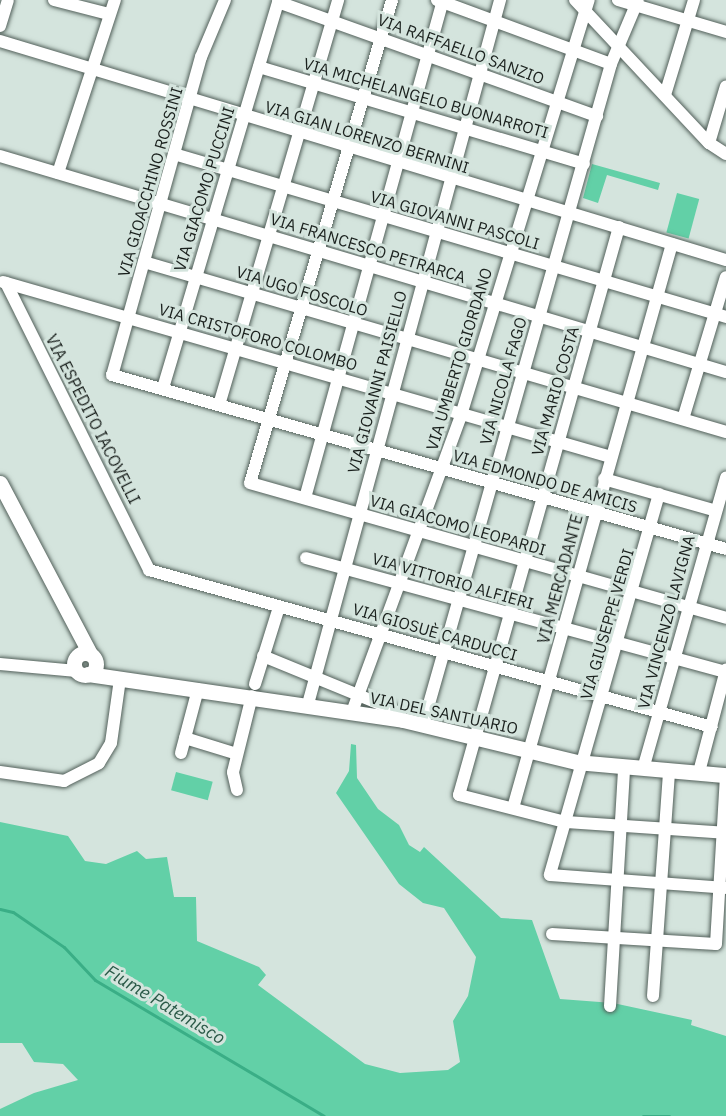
<!DOCTYPE html>
<meta charset="utf-8">
<style>
body{margin:0}
#map{position:relative;width:726px;height:1116px;overflow:hidden;background:#d4e4dd;font-family:"IBM Plex Sans",sans-serif}
div>[style]{position:absolute}
.green>*{inset:0;background:#62d0a7;transform-origin:0 0}
.stream>*{height:3px;margin:-1.5px;padding:0 1.5px;transform-origin:1.5px;border-radius:1.5px;background:#3aae86}
.roads{filter:drop-shadow(0 0 2px #52605a) drop-shadow(0 0 2px #52605a)}
.minor>*{height:12px;margin:-6px;padding:0 6px;transform-origin:6px;border-radius:6px;background:#fff}
.major>*{height:15px;margin:-7.5px;padding:0 7.5px;transform-origin:7.5px;border-radius:7.5px;background:#fff}
.major>.ring{margin:-7.5px;padding:0;box-sizing:content-box;background:none;border:15px solid #fff;border-radius:50%}
span{translate:-50% -50%;white-space:nowrap;text-align:center;line-height:1.15;-webkit-text-stroke:6px #d4e4dd;paint-order:stroke}
.street-label{font-size:16px;color:#1a201d}
.water-label{font-size:18px;color:#2a5947;font-style:italic}
</style>
<div id="map">
<div class="green">
<div style="clip-path:polygon(592px 164px,660px 183px,658px 190px,607px 175px,598px 203px,583px 198px)"></div>
<div style="left:677px;top:193px;width:23px;height:41px;rotate:15deg"></div>
<div style="clip-path:polygon(351px 744px,356px 745px,357px 778px,378px 809px,399px 825px,409px 845px,420px 852px,424px 847px,501px 918px,532px 920px,560px 999px,613px 1003px,692px 1020px,691px 1025px,726px 1036px,726px 1116px,0 1116px,0 1109px,34px 1093px,78px 1080px,63px 1064px,34px 1062px,22px 1043px,0 1043px,0 822px,68px 836px,85px 861px,106px 864px,137px 851px,146px 859px,167px 857px,174px 897px,196px 897px,197px 941px,259px 967px,266px 975px,258px 985px,365px 1064px,400px 1073px,448px 1070px,460px 1062px,453px 1021px,468px 996px,476px 957px,444px 908px,423px 903px,399px 884px,336px 793px,349px 771px)"></div>
<div style="left:176px;top:772px;width:38px;height:19px;rotate:15deg"></div>
</div>
<div class="stream">
<div style="left:0;top:909px;width:13px;rotate:13deg"></div>
<div style="left:13px;top:912px;width:62px;rotate:34.5deg"></div>
<div style="left:64px;top:947px;width:45px;rotate:46.8deg"></div>
<div style="left:95px;top:980px;width:266px;rotate:30.7deg"></div>
<div style="left:643px;top:1116px;width:26px"></div>
</div>
<div class="roads">
<div class="minor">
<div style="left:54px;top:0;width:57px;rotate:14.3deg"></div>
<div style="left:225px;top:0;width:62px;rotate:112.8deg"></div>
<div style="left:201px;top:57px;width:330px;rotate:105.6deg"></div>
<div style="left:112px;top:375px;width:638px;rotate:15.82deg"></div>
<div style="left:392px;top:0;width:503px;rotate:106.38deg"></div>
<div style="left:250px;top:483px;width:495px;rotate:15.8deg"></div>
<div style="left:437px;top:0;width:185px;rotate:20.2deg"></div>
<div style="left:575px;top:0;width:196px;rotate:46.9deg"></div>
<div style="left:709px;top:143px;width:20px;rotate:33deg"></div>
<div style="left:618px;top:0;width:113px;rotate:16.5deg"></div>
<div style="left:278px;top:2px;width:339px;rotate:19.7deg"></div>
<div style="left:0;top:26px;width:27px;rotate:-73deg"></div>
<div style="left:0;top:41px;width:758px;rotate:16.79deg"></div>
<div style="left:259px;top:67px;width:339px;rotate:16.6deg"></div>
<div style="left:665px;top:95px;width:99px;rotate:-73deg"></div>
<div style="left:709px;top:143px;width:59px;rotate:-73.4deg"></div>
<div style="left:174px;top:154px;width:576px;rotate:16.45deg"></div>
<div style="left:0;top:156px;width:757px;rotate:16.57deg"></div>
<div style="left:58px;top:173px;width:182px;rotate:-71.8deg"></div>
<div style="left:619px;top:227px;width:590px;rotate:105.73deg"></div>
<div style="left:459px;top:795px;width:109px;rotate:14.3deg"></div>
<div style="left:565px;top:822px;width:161px;rotate:3.9deg"></div>
<div style="left:144px;top:262px;width:606px;rotate:16.28deg"></div>
<div style="left:3px;top:282px;width:633px;rotate:16.06deg"></div>
<div style="left:6px;top:283px;width:321px;rotate:63.5deg"></div>
<div style="left:149px;top:570px;width:584px;rotate:15.58deg"></div>
<div style="left:163px;top:388px;width:405px;rotate:-73.4deg"></div>
<div style="left:219px;top:405px;width:422px;rotate:-73.6deg"></div>
<div style="left:683px;top:419px;width:148px;rotate:-73.2deg"></div>
<div style="left:604px;top:479px;width:113px;rotate:15.9deg"></div>
<div style="left:659px;top:494px;width:396px;rotate:106deg"></div>
<div style="left:550px;top:875px;width:176px;rotate:4.2deg"></div>
<div style="left:305px;top:498px;width:517px;rotate:-74.51deg"></div>
<div style="left:306px;top:558px;width:435px;rotate:15.2deg"></div>
<div style="left:263px;top:656px;width:139px;rotate:22.3deg"></div>
<div style="left:392px;top:709px;width:16px;rotate:45deg"></div>
<div style="left:0;top:664px;width:77px;rotate:5.2deg"></div>
<div style="left:255px;top:684px;width:81px;rotate:-72.7deg"></div>
<div style="left:308px;top:704px;width:730px;rotate:-74.74deg"></div>
<div style="left:352px;top:712px;width:316px;rotate:-69.8deg"></div>
<div style="left:461px;top:415px;width:434px;rotate:-72.9deg"></div>
<div style="left:423px;top:725px;width:687px;rotate:-74.12deg"></div>
<div style="left:611px;top:64px;width:69px;rotate:-67.1deg"></div>
<div style="left:185px;top:738px;width:54px;rotate:17.1deg"></div>
<div style="left:181px;top:753px;width:66px;rotate:-75.1deg"></div>
<div style="left:643px;top:769px;width:303px;rotate:-74.1deg"></div>
<div style="left:0;top:772px;width:65px;rotate:8deg"></div>
<div style="left:64px;top:781px;width:39px;rotate:-27deg"></div>
<div style="left:99px;top:763px;width:23px;rotate:-59deg"></div>
<div style="left:111px;top:743px;width:65px;rotate:-82deg"></div>
<div style="left:699px;top:772px;width:106px;rotate:-75.2deg"></div>
<div style="left:237px;top:790px;width:18px;rotate:-103deg"></div>
<div style="left:233px;top:772px;width:78px;rotate:-76deg"></div>
<div style="left:513px;top:808px;width:586px;rotate:-74.26deg"></div>
<div style="left:552px;top:934px;width:164px;rotate:3.5deg"></div>
<div style="left:716px;top:944px;width:169px;rotate:-86.6deg"></div>
<div style="left:653px;top:996px;width:226px;rotate:-85.9deg"></div>
<div style="left:610px;top:1006px;width:239px;rotate:-86.6deg"></div>
</div>
<div class="major">
<div style="left:0;top:483px;width:193px;rotate:62.2deg"></div>
<div class="ring" style="left:74px;top:653px;width:7px;height:7px"></div>
<div style="left:88px;top:674px;width:318px;rotate:8.3deg"></div>
<div style="left:403px;top:720px;width:178px;rotate:13.6deg"></div>
<div style="left:576px;top:762px;width:151px;rotate:5deg"></div>
</div>
</div>
<div class="street-label">
<span style="left:461px;top:49px;rotate:20deg">VIA RAFFAELLO SANZIO</span>
<span style="left:426px;top:98px;rotate:16deg">VIA MICHELANGELO BUONARROTI</span>
<span style="left:367px;top:137px;rotate:17deg">VIA GIAN LORENZO BERNINI</span>
<span style="left:150px;top:182px;rotate:-74deg">VIA GIOACCHINO ROSSINI</span>
<span style="left:204px;top:189px;rotate:-73deg">VIA GIACOMO PUCCINI</span>
<span style="left:455px;top:220px;rotate:16deg">VIA GIOVANNI PASCOLI</span>
<span style="left:368px;top:248px;rotate:17deg">VIA FRANCESCO PETRARCA</span>
<span style="left:302px;top:291px;rotate:17deg">VIA UGO FOSCOLO</span>
<span style="left:258px;top:337px;rotate:16deg">VIA CRISTOFORO COLOMBO</span>
<span style="left:459px;top:359px;rotate:-73deg">VIA UMBERTO GIORDANO</span>
<span style="left:503px;top:381px;rotate:-74deg">VIA NICOLA FAGO</span>
<span style="left:377px;top:382px;rotate:-75deg">VIA GIOVANNI PAISIELLO</span>
<span style="left:555px;top:391px;rotate:-74deg">VIA MARIO COSTA</span>
<span style="left:93px;top:419px;rotate:63deg">VIA ESPEDITO IACOVELLI</span>
<span style="left:545px;top:481px;rotate:16deg">VIA EDMONDO DE AMICIS</span>
<span style="left:458px;top:525px;rotate:16deg">VIA GIACOMO LEOPARDI</span>
<span style="left:560px;top:579px;rotate:-75deg">VIA MERCADANTE</span>
<span style="left:453px;top:581px;rotate:16deg">VIA VITTORIO ALFIERI</span>
<span style="left:666px;top:622px;rotate:-75deg">VIA VINCENZO LAVIGNA</span>
<span style="left:607px;top:624px;rotate:-74deg">VIA GIUSEPPE VERDI</span>
<span style="left:435px;top:632px;rotate:16deg">VIA GIOSUÈ CARDUCCI</span>
<span style="left:444px;top:713px;rotate:12deg">VIA DEL SANTUARIO</span>
</div>
<div class="water-label">
<span style="left:165px;top:1005px;rotate:31deg">Fiume Patemisco</span>
</div>
</div>
